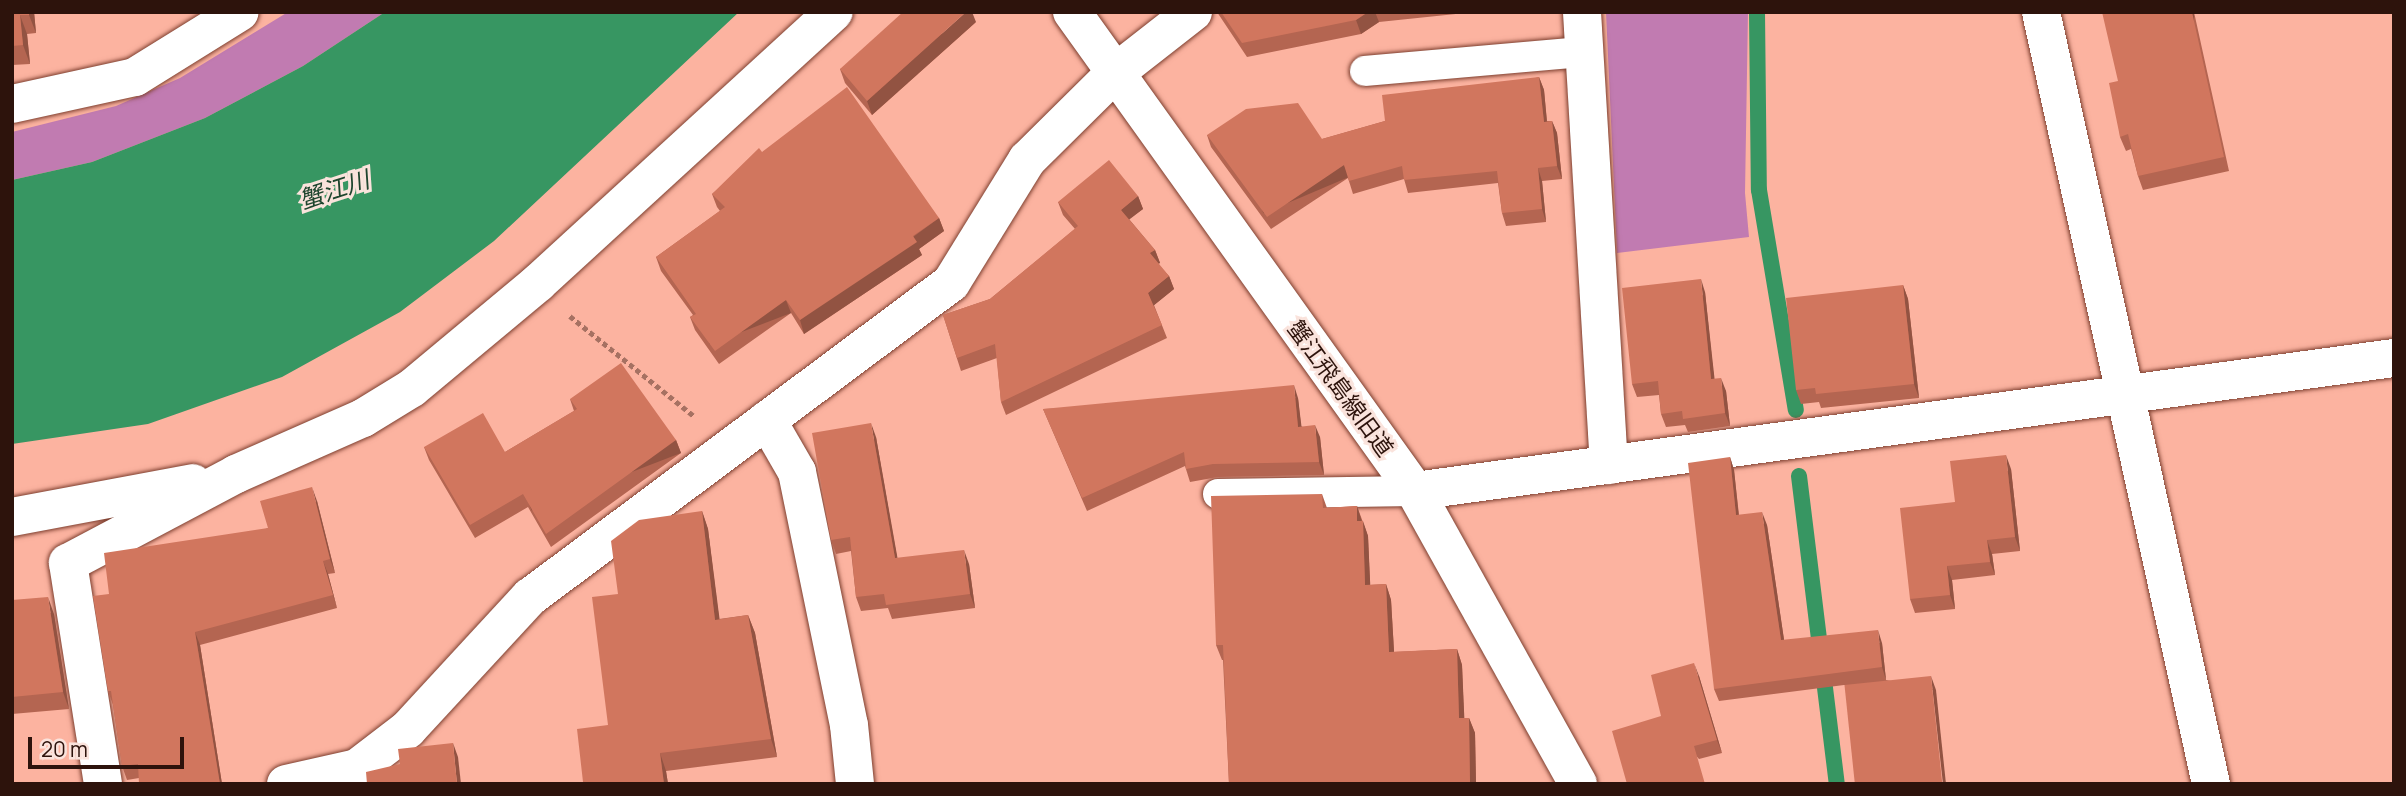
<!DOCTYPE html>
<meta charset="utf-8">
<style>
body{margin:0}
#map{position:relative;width:2406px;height:796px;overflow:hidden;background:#fcb3a0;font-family:Manrope,"Noto Sans JP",sans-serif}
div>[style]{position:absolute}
.green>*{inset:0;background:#c17bb1}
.water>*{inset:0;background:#379662}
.stream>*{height:16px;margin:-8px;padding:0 8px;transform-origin:8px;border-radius:8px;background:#379662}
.path>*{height:4.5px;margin-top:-2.25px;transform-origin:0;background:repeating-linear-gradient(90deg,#a67162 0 5px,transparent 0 8.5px)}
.roads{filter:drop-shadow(0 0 2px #7d3f2f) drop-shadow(0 0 2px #7d3f2f)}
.service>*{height:30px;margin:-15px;padding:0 15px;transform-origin:15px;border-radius:15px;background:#fff}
.minor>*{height:38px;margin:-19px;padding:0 19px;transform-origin:19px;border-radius:19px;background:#fff}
.wall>*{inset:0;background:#b46551}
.shaded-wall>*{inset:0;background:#925342;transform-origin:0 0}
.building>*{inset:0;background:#d1765e;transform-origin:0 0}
span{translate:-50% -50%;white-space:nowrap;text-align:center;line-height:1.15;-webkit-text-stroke:6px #fae3dc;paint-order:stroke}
.street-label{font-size:23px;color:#2d130c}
.water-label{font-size:24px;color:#1e452e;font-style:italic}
.frame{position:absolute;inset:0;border:14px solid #2d130c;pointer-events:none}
.scale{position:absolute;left:28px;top:737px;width:156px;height:32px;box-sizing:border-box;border:4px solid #2d130c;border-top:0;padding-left:9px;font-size:21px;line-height:24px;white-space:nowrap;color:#2d130c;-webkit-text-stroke:5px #fae3dc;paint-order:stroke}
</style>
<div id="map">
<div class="green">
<div style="clip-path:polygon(288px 12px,385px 12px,303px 66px,205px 118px,92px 162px,12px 180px,12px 132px,116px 106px,180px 78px)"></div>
<div style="clip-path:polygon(1606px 12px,1748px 12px,1745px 193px,1749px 237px,1617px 253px)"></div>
</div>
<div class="water">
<div style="clip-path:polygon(385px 12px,739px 12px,494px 241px,400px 312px,282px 377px,148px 424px,12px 444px,12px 180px,92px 162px,205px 118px,303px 66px)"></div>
</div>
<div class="stream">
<div style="left:1757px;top:12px;width:178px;rotate:89.4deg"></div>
<div style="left:1759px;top:190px;width:223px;rotate:80.5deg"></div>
<div style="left:1799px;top:476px;width:310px;rotate:83deg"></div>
</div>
<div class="path">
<div style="left:570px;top:316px;width:159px;rotate:38.9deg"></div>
</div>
<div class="roads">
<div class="service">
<div style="left:1365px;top:71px;width:220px;rotate:-5deg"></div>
<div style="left:1218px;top:494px;width:197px;rotate:-0.9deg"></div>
</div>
<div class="minor">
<div style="left:1072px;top:12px;width:589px;rotate:54.39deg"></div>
<div style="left:1415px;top:491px;width:335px;rotate:60.9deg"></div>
<div style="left:1582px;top:12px;width:454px;rotate:86.6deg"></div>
<div style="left:2041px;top:12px;width:790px;rotate:77.58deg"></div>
<div style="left:12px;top:104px;width:126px;rotate:-12.4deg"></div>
<div style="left:135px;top:77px;width:123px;rotate:-31.8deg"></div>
<div style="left:767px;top:420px;width:60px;rotate:60deg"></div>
<div style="left:797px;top:472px;width:258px;rotate:78.4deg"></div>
<div style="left:849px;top:725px;width:59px;rotate:84.2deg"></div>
<div style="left:1415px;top:491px;width:988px;rotate:-7.74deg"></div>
<div style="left:12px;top:517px;width:184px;rotate:-10.6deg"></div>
<div style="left:103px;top:784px;width:224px;rotate:-99deg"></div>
<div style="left:68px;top:563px;width:190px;rotate:-27.9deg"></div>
<div style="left:236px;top:474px;width:139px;rotate:-23.8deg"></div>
<div style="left:363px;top:418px;width:57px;rotate:-31.5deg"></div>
<div style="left:412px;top:388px;width:164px;rotate:-39.8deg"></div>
<div style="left:538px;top:283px;width:401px;rotate:-42.5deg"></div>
<div style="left:286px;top:784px;width:73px;rotate:-12.7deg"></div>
<div style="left:357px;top:768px;width:64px;rotate:-37.4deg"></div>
<div style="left:408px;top:729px;width:180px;rotate:-47.3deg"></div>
<div style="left:530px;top:597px;width:525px;rotate:-36.72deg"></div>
<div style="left:951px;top:283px;width:145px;rotate:-58.3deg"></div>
<div style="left:1027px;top:160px;width:124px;rotate:-44.7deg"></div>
<div style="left:1115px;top:73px;width:99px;rotate:-38deg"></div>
</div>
</div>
<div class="wall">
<div style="clip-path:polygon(12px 12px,34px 12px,36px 33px,27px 34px,30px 64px,12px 65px)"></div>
<div style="clip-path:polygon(1217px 12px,1475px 12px,1379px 22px,1361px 34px,1247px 57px)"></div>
<div style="clip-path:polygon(2194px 12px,2229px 171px,2143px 190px,2138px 176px,2131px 149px,2126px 151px,2120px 137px,2118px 81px)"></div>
<div style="clip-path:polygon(976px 22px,872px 115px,845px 83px,840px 69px)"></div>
<div style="clip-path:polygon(1539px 77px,1544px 90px,1547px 121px,1552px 121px,1557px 133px,1562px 179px,1542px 181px,1546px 222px,1506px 226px,1502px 213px,1498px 183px,1408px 193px,1404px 179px,1353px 194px,1348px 178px,1271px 229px,1211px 147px,1207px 135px,1322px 139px)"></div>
<div style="clip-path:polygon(762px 152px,939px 218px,944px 231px,919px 249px,922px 255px,804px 334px,791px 313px,719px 364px,695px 330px,690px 317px,693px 315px,661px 271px,656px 257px,720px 211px,717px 207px,712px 194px)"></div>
<div style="clip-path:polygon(1138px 196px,1143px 209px,1129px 219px,1155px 250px,1160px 263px,1158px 264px,1169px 276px,1174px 289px,1154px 305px,1167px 338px,1006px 415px,1001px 402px,997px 358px,961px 371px,943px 315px,990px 299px,1075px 229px,1063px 215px,1058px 202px)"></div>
<div style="clip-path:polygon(1903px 285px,1908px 299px,1919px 398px,1821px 408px,1819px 402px,1801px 404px,1796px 390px)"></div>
<div style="clip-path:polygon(1705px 292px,1714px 379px,1726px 391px,1730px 426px,1688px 432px,1685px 425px,1666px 427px,1661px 414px,1659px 395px,1637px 397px,1632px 384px)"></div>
<div style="clip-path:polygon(1298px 398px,1301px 426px,1320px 437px,1324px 475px,1218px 477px,1190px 482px,1185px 466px,1087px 511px,1043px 409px)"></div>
<div style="clip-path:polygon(570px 399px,676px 440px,681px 453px,551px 547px,528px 507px,475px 538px,429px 460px,424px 447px,505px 452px,574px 411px)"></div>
<div style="clip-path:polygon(876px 437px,897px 558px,969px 564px,975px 608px,892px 619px,888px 608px,861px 611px,856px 597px,851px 551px,836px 554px,831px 540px)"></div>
<div style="clip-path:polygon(1730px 457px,1734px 470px,1739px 515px,1767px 525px,1784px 640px,1882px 643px,1886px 680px,1936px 690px,1844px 685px,1719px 701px,1714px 689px)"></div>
<div style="clip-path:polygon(2011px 469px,2020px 551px,1992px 554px,1995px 575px,1952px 580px,1955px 609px,1915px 613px,1910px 599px,1955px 502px)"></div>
<div style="clip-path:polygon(1322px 494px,1327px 508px,1357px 506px,1368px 536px,1370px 585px,1386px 584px,1391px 600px,1394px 652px,1457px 649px,1462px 665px,1464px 718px,1469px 718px,1475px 733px,1476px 784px,1229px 784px,1223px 660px,1222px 660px,1216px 645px)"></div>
<div style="clip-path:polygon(317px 501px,335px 573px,328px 574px,337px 608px,200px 645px,222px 784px,139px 784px,139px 778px,127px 780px,122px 766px,113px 705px,108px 691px,109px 594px,268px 528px)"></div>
<div style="clip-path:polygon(702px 511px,708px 529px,719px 619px,748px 615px,755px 633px,777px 757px,666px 771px,668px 784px,570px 784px,583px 782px,608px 725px,618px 594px)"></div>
<div style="clip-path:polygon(12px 600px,54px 614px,69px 709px,12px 714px)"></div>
<div style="clip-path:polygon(1699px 676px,1722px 753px,1699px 759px,1661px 716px)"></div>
</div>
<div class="shaded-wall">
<div style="clip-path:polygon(29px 12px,34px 12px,36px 33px,29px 15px)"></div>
<div style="clip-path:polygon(966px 12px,972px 12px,976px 22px,872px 115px,867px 101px)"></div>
<div style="clip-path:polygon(1368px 12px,1375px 12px,1379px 22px,1361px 34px,1356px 20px)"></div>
<div style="left:2192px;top:12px;width:2px;height:148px"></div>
<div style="clip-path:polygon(20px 15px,27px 34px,30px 64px,23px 45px)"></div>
<div style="clip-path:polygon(1539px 77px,1544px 90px,1548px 134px,1544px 122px)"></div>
<div style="clip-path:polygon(1552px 121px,1557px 133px,1562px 179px,1557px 166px)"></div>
<div style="left:1344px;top:165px;width:13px;height:93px;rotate:67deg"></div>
<div style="clip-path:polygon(1538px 168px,1542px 181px,1546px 222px,1542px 209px)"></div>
<div style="clip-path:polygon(1138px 196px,1143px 209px,1126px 222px,1121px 210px)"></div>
<div style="clip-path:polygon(939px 218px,944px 231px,919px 249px,922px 255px,804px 334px,800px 320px)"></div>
<div style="left:1155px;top:250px;width:14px;height:6px;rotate:69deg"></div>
<div style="clip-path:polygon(1169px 276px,1174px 289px,1153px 306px,1148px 293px)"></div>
<div style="clip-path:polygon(1701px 279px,1705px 292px,1716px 392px,1711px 379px)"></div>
<div style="clip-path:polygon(1903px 285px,1908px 299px,1919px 398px,1914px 384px)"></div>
<div style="left:786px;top:300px;width:14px;height:87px;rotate:69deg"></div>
<div style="clip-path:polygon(1721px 378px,1726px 391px,1730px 426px,1725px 413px)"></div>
<div style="clip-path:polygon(1294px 385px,1298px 398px,1303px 439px,1298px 427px)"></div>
<div style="clip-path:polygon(871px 423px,876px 437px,900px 572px,895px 558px)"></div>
<div style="clip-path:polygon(1315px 425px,1320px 437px,1324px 475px,1319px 462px)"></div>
<div style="left:676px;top:440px;width:14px;height:160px;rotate:69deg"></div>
<div style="clip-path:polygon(2006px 455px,2011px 469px,2020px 551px,2015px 537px)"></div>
<div style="clip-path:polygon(1730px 457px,1734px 470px,1740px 528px,1736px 515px)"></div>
<div style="clip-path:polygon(312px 487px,317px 501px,335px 573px,330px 559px)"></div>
<div style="clip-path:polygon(1357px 506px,1362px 522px,1357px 521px)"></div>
<div style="clip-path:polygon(702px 511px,708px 529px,722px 638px,715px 620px)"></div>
<div style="clip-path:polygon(1762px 512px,1767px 525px,1786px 653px,1781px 640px)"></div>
<div style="clip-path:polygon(1363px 521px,1368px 536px,1371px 601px,1365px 585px)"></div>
<div style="clip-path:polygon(1987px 540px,1992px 554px,1995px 575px,1990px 562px)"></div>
<div style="clip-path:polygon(964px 550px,969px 564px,975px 608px,970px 594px)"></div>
<div style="clip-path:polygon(323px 561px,328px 574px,337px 608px,333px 595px)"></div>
<div style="clip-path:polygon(1947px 566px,1952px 580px,1955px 609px,1950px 595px)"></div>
<div style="clip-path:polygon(1386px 584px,1391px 600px,1395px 668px,1389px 652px)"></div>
<div style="clip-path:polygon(48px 597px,54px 614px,69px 709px,63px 692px)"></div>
<div style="clip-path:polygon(748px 615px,755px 633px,777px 757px,771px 739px)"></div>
<div style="clip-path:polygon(1878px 630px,1882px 643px,1886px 680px,1882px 667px)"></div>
<div style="clip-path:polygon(195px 632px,200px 645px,222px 784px,220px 784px)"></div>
<div style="clip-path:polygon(1457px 649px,1462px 665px,1465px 733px,1459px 718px)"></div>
<div style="clip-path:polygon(1694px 663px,1699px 676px,1722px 753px,1717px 740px)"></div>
<div style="clip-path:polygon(1931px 676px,1936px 690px,1946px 784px,1943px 784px)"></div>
<div style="clip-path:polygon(1469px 718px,1475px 733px,1476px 784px,1470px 784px)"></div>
<div style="clip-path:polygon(453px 743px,458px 757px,461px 784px,457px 784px)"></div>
<div style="clip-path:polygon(660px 753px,666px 771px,668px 784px,664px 784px)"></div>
</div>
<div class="building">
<div style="clip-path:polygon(12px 12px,29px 12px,29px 15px,20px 15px,23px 45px,12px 46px)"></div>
<div style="clip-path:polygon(903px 12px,966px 12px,867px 101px,840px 69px)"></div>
<div style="clip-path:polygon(1221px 12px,1368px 12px,1356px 20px,1242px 43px)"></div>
<div style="clip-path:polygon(2102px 12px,2192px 12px,2224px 157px,2138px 176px,2128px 134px,2120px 137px,2109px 83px,2118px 81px)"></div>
<div style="clip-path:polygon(1539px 77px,1544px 122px,1552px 121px,1557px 166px,1538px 168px,1542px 209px,1502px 213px,1497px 171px,1404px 180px,1402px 166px,1349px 181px,1344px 165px,1267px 217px,1207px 135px,1246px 109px,1298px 103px,1322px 139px,1385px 121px,1382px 95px)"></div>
<div style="clip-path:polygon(847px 87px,939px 218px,913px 236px,917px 242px,800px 320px,786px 300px,715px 351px,690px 317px,696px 314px,656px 257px,725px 207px,712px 194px,759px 148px,762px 152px)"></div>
<div style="clip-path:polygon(1109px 160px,1138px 196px,1121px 210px,1155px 250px,1150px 253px,1169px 276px,1148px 293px,1162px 325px,1001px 402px,995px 344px,957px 358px,943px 315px,990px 299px,1078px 226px,1058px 202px)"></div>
<div style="clip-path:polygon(1701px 279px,1711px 379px,1721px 378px,1725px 413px,1683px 419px,1682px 411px,1661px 414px,1658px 381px,1632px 384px,1622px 288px)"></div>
<div style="clip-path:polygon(1903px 285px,1914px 384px,1816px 394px,1815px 388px,1796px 390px,1786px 298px)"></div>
<div style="clip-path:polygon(621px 363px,676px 440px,546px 534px,523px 494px,470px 525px,424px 447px,483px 413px,505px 452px,577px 409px,570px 399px)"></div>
<div style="clip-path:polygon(1294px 385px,1298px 427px,1315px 425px,1319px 462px,1213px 464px,1186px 469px,1184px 452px,1082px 498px,1043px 409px)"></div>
<div style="clip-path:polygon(871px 423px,895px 558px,964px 550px,970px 594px,886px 605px,884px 594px,856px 597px,850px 537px,831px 540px,812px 433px)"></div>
<div style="clip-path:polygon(2006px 455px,2015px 537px,1987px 540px,1990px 562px,1947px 566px,1950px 595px,1910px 599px,1900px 508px,1955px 502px,1950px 461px)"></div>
<div style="clip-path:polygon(1730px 457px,1736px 515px,1762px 512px,1781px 640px,1878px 630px,1882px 667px,1714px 689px,1688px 463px)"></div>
<div style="clip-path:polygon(312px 487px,330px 559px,323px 561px,333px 595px,195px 632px,220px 784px,139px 784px,138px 764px,122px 766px,111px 691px,108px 691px,93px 596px,109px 594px,104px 553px,268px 528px,260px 501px)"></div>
<div style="clip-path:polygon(1322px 494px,1323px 508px,1357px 506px,1357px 521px,1363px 521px,1365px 585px,1386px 584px,1389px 652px,1457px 649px,1459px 718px,1469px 718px,1470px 784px,1229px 784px,1223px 645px,1216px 645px,1211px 496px)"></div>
<div style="clip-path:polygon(702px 511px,715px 620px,748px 615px,771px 739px,660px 753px,664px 784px,570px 784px,583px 782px,577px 729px,608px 725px,592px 597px,618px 594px,611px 541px,639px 520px)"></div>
<div style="clip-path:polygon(48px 597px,63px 692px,12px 697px,12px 600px)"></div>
<div style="clip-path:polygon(1694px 663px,1717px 740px,1694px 746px,1705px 784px,1627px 784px,1612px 731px,1661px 716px,1651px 675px)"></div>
<div style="left:1931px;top:676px;width:109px;height:87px;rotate:84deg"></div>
<div style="clip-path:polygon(453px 743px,457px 784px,367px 784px,366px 772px,400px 764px,398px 749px)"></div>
</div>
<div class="street-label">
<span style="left:1341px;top:388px;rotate:54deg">蟹江飛島線旧道</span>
</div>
<div class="water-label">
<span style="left:334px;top:189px;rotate:-18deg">蟹江川</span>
</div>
<div class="frame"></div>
<div class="scale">20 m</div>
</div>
